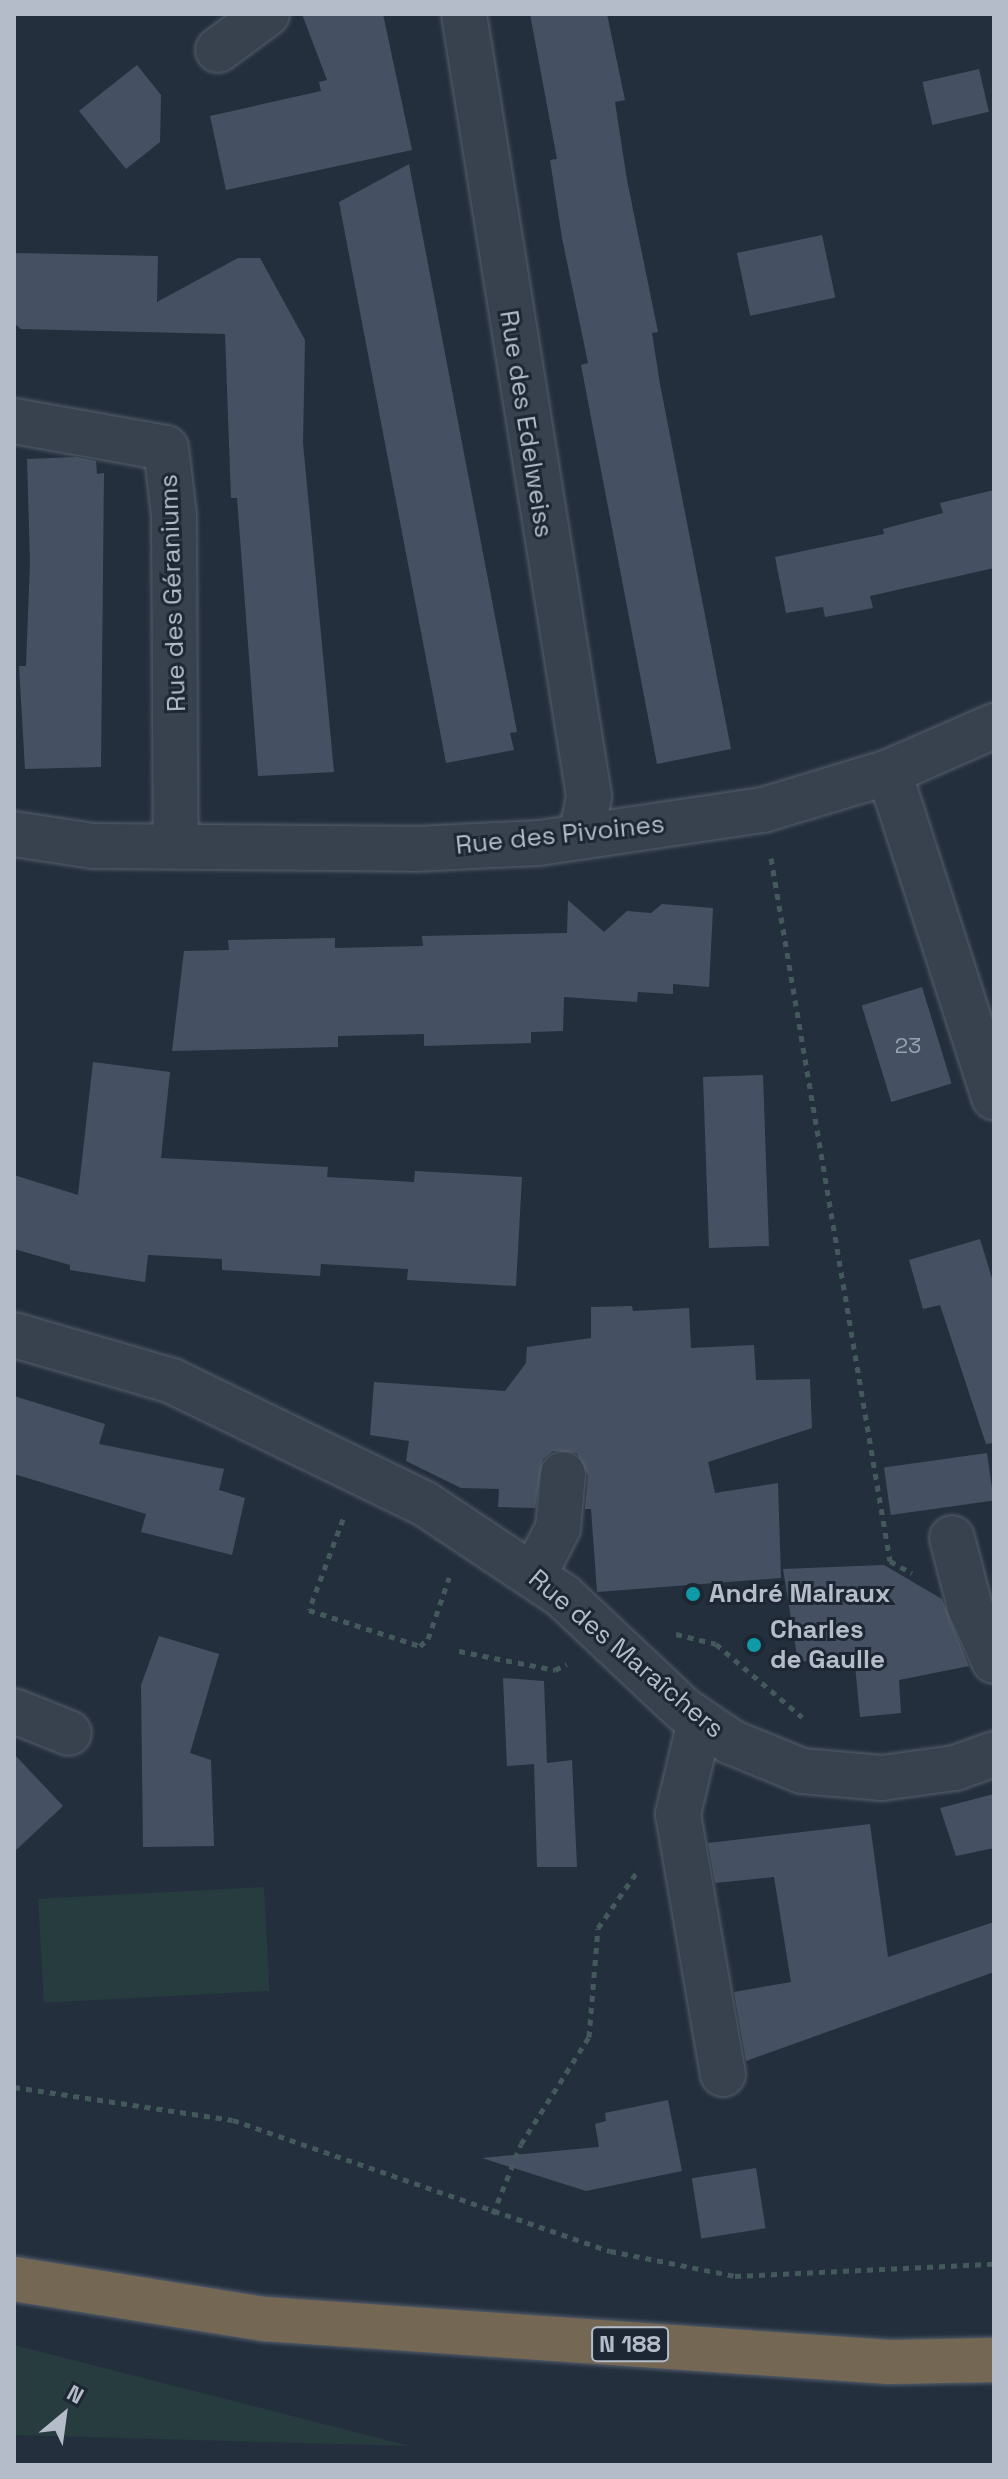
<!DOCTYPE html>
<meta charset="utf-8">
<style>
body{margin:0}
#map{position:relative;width:1008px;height:2479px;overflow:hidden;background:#242f3e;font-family:"Space Grotesk",sans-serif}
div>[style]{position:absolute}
.green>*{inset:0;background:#263c3f;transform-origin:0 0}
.building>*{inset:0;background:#455162;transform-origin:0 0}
.path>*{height:5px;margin-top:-2.5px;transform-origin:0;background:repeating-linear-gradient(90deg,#44595c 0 6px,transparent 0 12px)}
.roads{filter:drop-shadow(0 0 2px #565f6c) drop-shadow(0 0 2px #565f6c)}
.minor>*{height:44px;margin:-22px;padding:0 22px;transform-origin:22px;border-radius:22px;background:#38414e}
.highway>*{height:44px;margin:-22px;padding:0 22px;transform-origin:22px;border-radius:22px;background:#746855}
.dots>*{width:22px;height:22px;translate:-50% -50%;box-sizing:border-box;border:4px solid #1d2633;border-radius:50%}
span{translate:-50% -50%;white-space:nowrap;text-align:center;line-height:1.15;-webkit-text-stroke:6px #1d2633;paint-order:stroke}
.number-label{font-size:22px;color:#98a1af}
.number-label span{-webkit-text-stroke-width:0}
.shield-label span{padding:2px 6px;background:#1d2633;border:2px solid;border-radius:6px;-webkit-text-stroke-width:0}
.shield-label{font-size:24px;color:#b4bcc9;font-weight:700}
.street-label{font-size:26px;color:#b4bcc9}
.poi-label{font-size:26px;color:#b4bcc9;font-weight:700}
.left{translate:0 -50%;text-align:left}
.frame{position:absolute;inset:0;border:16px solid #b4bcc9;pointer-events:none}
.north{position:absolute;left:24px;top:2375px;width:80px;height:80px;-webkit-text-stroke:6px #1d2633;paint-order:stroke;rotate:29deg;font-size:22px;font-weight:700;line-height:32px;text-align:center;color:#b4bcc9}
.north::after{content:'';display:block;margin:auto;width:28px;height:36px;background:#b4bcc9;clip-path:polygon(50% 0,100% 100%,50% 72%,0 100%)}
</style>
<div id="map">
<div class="green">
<div style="left:264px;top:1887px;width:104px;height:226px;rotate:87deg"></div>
<div style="clip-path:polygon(14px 2345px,410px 2446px,14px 2435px)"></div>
</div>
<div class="building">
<div style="clip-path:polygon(302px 14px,383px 14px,412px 150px,226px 190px,210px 116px,321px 91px,319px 82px,327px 80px)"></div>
<div style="clip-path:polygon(530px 14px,607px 14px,625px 100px,615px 102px,627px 180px,658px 332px,652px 333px,660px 384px,731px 749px,657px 764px,581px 365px,588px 363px,562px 238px,550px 160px,557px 159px)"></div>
<div style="clip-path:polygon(137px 65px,161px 95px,160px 142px,126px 169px,79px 111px)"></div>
<div style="left:979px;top:69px;width:44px;height:58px;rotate:77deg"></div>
<div style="clip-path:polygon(409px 164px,517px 732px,510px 733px,514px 750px,446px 763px,339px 202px)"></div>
<div style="left:822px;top:235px;width:64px;height:87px;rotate:78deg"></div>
<div style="clip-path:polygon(14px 253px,158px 256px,157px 302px,238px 258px,260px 258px,305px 340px,303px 443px,334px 772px,258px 776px,237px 498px,231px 498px,225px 334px,21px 329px,14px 323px)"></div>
<div style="clip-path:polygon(76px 457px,96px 461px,97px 474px,104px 473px,101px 767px,25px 769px,19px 666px,26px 666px,30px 562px,27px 459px)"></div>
<div style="clip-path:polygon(994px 490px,994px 568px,870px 596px,873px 608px,825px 617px,823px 607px,786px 613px,775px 557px,884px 534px,883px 529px,943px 513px,940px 503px)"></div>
<div style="clip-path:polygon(568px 900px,604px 932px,627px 911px,651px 913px,662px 904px,713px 908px,709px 987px,673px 984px,673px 994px,638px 992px,637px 1002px,564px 997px,563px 1031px,531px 1032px,531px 1043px,424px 1046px,424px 1034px,338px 1036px,338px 1047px,172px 1051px,184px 951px,229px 950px,228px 940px,335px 938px,335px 948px,423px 946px,422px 936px,567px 933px)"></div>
<div style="left:922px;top:987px;width:101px;height:63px;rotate:73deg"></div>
<div style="clip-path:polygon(93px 1062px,170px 1072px,161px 1158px,328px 1167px,327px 1177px,414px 1182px,415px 1171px,522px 1177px,516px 1286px,407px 1280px,408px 1269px,321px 1264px,320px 1276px,222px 1270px,222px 1259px,148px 1255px,145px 1282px,70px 1270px,70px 1265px,14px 1249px,14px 1175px,78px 1195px)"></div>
<div style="left:763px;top:1075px;width:171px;height:60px;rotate:88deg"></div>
<div style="clip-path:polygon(980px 1239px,994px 1285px,994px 1443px,986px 1444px,940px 1305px,923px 1309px,909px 1260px)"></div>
<div style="clip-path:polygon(632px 1306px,633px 1311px,689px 1308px,691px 1348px,754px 1345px,756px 1380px,810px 1379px,812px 1428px,708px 1462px,715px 1493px,778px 1483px,781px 1578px,597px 1592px,591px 1509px,585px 1509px,588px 1476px,577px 1453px,553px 1451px,543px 1459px,535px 1508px,498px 1507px,499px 1489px,461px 1488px,406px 1461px,409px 1441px,370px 1435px,374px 1382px,505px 1391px,526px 1363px,527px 1347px,591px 1338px,591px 1307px)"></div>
<div style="clip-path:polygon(14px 1396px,105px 1424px,99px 1444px,224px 1469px,219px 1490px,245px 1498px,232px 1555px,141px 1532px,146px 1514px,14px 1474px)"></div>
<div style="left:987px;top:1453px;width:48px;height:104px;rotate:82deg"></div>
<div style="clip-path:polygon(884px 1565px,942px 1599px,969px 1666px,899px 1680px,901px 1713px,860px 1717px,854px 1655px,798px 1662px,783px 1569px)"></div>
<div style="clip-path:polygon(159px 1636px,219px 1654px,190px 1753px,211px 1760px,214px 1846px,143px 1847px,141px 1685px)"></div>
<div style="clip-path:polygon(503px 1678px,544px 1681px,547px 1763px,572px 1760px,577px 1867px,537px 1867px,534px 1764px,507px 1766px)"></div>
<div style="clip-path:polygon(14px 1754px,63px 1806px,14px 1852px)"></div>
<div style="clip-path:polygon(994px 1794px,994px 1848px,956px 1856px,940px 1808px)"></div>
<div style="clip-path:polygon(870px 1824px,888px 1957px,994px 1922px,994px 1972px,746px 2061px,734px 1992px,791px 1982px,774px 1877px,715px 1883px,708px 1843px)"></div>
<div style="clip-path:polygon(668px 2100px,682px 2171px,586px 2191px,482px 2158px,599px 2147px,595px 2124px,606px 2121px,605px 2113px)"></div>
<div style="left:756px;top:2168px;width:61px;height:65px;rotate:81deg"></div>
</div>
<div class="path">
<div style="left:771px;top:858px;width:713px;rotate:80.39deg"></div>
<div style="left:890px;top:1561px;width:25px;rotate:29deg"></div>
<div style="left:343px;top:1519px;width:97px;rotate:110.5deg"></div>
<div style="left:309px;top:1610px;width:117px;rotate:18deg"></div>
<div style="left:420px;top:1646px;width:11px;rotate:-41deg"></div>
<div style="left:428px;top:1639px;width:65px;rotate:-71deg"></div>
<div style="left:676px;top:1634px;width:41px;rotate:14deg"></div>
<div style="left:716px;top:1644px;width:113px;rotate:40.3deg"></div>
<div style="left:459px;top:1651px;width:98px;rotate:11.2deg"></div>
<div style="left:555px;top:1670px;width:13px;rotate:-27deg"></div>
<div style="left:14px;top:2087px;width:221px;rotate:8.6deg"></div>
<div style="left:233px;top:2120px;width:399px;rotate:19.2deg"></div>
<div style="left:610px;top:2251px;width:127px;rotate:11.3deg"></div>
<div style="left:735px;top:2276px;width:259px;rotate:-2.7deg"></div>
<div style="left:493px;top:2214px;width:75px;rotate:-68.2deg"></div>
<div style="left:521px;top:2144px;width:127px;rotate:-57.6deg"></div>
<div style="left:589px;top:2037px;width:109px;rotate:-85.3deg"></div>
<div style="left:598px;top:1928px;width:72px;rotate:-55.2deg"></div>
</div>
<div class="roads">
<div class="minor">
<div style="left:464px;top:14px;width:792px;rotate:80.92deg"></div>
<div style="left:589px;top:796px;width:38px;rotate:101deg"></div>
<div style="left:218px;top:50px;width:61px;rotate:-36.3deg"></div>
<div style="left:14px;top:421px;width:154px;rotate:10.1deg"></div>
<div style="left:166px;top:448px;width:67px;rotate:83.2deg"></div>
<div style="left:174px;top:515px;width:329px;rotate:89.7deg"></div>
<div style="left:889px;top:772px;width:342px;rotate:72.1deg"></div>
<div style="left:14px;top:834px;width:80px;rotate:8.6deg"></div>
<div style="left:93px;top:846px;width:322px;rotate:0.5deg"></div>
<div style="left:415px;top:849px;width:124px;rotate:-2.8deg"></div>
<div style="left:539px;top:843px;width:226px;rotate:-8.4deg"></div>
<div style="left:763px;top:810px;width:132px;rotate:-16.8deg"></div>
<div style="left:889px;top:772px;width:115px;rotate:-23.7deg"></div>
<div style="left:14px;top:1335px;width:165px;rotate:16.2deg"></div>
<div style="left:172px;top:1381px;width:281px;rotate:25.9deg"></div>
<div style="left:425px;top:1504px;width:166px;rotate:33.7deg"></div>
<div style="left:563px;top:1596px;width:166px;rotate:43.3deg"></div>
<div style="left:684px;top:1710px;width:57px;rotate:34.2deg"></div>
<div style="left:731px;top:1742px;width:77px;rotate:22.2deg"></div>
<div style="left:802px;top:1771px;width:80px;rotate:5deg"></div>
<div style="left:882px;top:1778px;width:74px;rotate:-7.8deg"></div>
<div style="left:955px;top:1768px;width:41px;rotate:-19.7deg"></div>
<div style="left:952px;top:1538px;width:71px;rotate:75.4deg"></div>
<div style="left:970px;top:1607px;width:59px;rotate:66deg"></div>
<div style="left:534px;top:1575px;width:53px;rotate:-62.9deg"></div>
<div style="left:558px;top:1528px;width:54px;rotate:-84.7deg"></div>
<div style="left:14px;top:1711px;width:59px;rotate:21.8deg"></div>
<div style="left:700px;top:1721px;width:96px;rotate:103.3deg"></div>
<div style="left:678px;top:1814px;width:264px;rotate:80.2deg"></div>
</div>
<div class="highway">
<div style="left:14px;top:2279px;width:254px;rotate:9.1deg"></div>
<div style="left:265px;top:2319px;width:626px;rotate:3.94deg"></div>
<div style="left:890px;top:2362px;width:104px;rotate:-1.1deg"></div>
</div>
</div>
<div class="dots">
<div style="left:693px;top:1594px;background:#0f9aa8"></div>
<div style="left:754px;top:1645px;background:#0f9aa8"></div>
</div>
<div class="number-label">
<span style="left:908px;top:1046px">23</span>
</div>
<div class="shield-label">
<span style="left:630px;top:2344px">N 188</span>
</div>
<div class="street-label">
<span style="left:526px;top:424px;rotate:81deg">Rue des Edelweiss</span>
<span style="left:173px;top:593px;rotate:-92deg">Rue des Géraniums</span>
<span style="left:560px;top:835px;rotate:-6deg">Rue des Pivoines</span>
<span style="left:626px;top:1654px;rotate:40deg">Rue des Maraîchers</span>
</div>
<div class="poi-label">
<span class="left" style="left:709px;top:1594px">André Malraux</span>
<span class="left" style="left:770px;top:1645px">Charles<br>de Gaulle</span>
</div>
<div class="frame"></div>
<div class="north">N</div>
</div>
